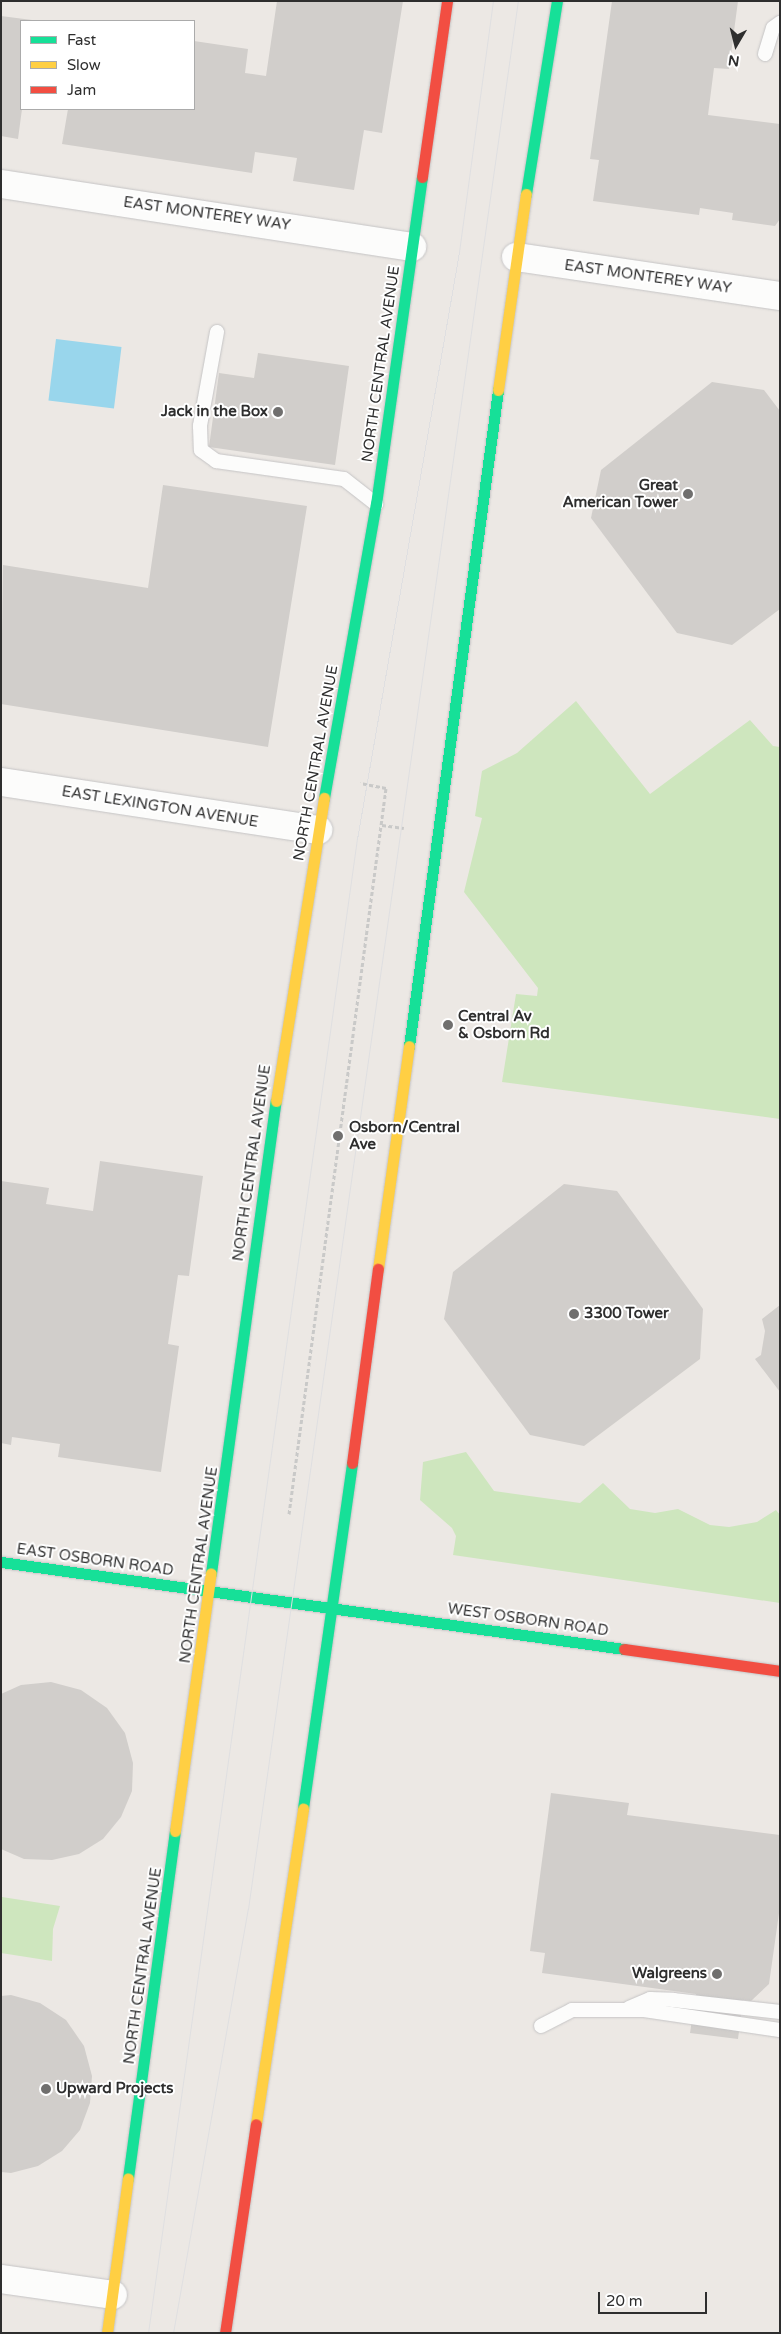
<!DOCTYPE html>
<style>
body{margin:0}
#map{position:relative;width:781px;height:2334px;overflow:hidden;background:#ece8e4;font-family:"Varela Round",sans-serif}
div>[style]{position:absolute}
.green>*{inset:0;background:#cee6be}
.water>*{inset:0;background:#99d6ec;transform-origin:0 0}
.building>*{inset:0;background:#d1cecb}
.path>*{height:3px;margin-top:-1.5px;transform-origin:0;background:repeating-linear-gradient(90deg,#c9c9c8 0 4px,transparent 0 6.5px)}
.roads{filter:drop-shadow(0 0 1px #c5c4c5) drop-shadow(0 0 1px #c5c4c5)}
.lane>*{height:14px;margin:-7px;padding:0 7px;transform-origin:7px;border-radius:7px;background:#fcfcfb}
.street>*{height:28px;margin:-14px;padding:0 14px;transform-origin:14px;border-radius:14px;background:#fcfcfb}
.fast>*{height:11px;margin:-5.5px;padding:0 5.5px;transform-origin:5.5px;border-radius:5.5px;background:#16e098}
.slow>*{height:11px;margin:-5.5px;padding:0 5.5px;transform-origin:5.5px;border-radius:5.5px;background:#ffcf43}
.jam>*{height:11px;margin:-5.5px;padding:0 5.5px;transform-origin:5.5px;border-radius:5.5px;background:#f24e42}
.tram>*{height:1px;margin:-0.5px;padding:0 0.5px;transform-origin:0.5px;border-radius:0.5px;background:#dfdfe1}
.dots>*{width:14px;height:14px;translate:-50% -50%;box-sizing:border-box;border:2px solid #fff;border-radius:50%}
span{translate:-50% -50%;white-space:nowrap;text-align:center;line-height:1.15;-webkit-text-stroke:4px #fff;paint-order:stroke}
.street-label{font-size:15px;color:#2e2e2e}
.poi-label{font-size:15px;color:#2e2e2e;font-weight:700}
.right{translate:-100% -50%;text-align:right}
.left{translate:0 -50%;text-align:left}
.frame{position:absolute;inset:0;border:2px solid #2e2e2e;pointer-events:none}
.legend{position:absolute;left:20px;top:20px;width:175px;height:90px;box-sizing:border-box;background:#fff;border:1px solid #ababab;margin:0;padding:6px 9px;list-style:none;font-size:15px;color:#2e2e2e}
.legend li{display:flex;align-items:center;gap:10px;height:25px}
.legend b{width:25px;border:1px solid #ababab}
.north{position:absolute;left:711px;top:20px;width:50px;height:50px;-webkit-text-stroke:4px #fff;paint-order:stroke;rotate:188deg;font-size:14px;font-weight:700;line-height:20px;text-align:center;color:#2e2e2e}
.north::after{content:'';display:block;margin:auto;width:18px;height:22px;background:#2e2e2e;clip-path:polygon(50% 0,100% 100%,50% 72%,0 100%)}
.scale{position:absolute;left:598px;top:2292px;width:109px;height:22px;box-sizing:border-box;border:2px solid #2e2e2e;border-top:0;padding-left:6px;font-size:15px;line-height:18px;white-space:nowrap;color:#2e2e2e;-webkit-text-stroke:4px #fff;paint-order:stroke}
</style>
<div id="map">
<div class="green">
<div style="clip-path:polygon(576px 701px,650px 794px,750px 720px,773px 746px,780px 747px,780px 1119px,502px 1082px,516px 994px,537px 996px,538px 988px,464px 892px,482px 818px,475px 816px,482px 771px,517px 753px)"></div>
<div style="clip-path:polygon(466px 1452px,494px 1491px,580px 1503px,603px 1483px,630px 1509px,655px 1513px,678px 1509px,710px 1525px,729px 1527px,757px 1522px,776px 1510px,780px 1515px,780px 1603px,453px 1555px,456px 1536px,452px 1528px,420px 1500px,423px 1462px)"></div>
<div style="clip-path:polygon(2px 1897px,60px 1906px,53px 1929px,52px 1961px,1px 1953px)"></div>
</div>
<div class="water">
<div style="left:56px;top:339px;width:66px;height:62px;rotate:7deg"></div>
</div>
<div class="building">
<div style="clip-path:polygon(277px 1px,403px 1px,382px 133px,364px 130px,354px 190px,293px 181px,297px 158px,255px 152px,252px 173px,62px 144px,68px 109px,194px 109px,194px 41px,248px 49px,245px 73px,266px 76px)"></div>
<div style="clip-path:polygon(612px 1px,738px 1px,729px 69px,714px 68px,708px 115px,780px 124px,780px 219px,775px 226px,732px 220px,733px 213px,700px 208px,699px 215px,593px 201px,599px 160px,590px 159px)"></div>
<div style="clip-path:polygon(1px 16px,32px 20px,21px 21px,22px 109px,18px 139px,1px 136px)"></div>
<div style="clip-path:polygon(258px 353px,349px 366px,335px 465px,209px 447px,219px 373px,254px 378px)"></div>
<div style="clip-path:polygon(712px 382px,764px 390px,780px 411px,780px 609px,732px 645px,677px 633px,591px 518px,601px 470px)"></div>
<div style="clip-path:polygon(163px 485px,307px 506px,268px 747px,1px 704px,3px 565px,148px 588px)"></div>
<div style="clip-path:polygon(100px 1161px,203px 1176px,189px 1276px,178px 1275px,168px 1344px,179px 1346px,161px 1472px,58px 1457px,60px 1444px,12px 1437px,11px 1445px,1px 1443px,1px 1181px,49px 1188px,46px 1204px,93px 1211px)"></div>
<div style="clip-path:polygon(564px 1184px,617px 1191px,703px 1309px,700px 1359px,584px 1446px,530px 1435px,444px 1319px,453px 1272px)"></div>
<div style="clip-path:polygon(780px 1305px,780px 1392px,755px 1359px,761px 1355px,765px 1331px,762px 1319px)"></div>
<div style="clip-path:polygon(51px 1682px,81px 1690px,107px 1708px,125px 1733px,133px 1763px,132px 1791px,121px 1817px,103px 1839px,79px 1854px,52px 1860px,24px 1859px,1px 1849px,1px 1694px,21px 1685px)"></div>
<div style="clip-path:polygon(551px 1793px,629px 1803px,627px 1815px,780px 1835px,780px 1906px,769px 1984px,751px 2001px,743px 2000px,738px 2039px,690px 2033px,696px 1994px,542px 1973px,545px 1953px,530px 1951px)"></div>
<div style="clip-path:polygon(11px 1995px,40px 2003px,66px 2020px,84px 2046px,92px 2076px,90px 2103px,80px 2130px,62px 2151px,38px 2166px,11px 2173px,1px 2172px,1px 1996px)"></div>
</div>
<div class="path">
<div style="left:382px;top:825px;width:22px;rotate:8deg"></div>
<div style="left:289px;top:1514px;width:732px;rotate:-82.39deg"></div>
<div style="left:386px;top:788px;width:26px;rotate:-169deg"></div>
</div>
<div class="roads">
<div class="lane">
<div style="left:765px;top:54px;width:27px;rotate:-73deg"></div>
<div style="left:773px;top:28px;width:9px;rotate:-36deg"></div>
<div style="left:217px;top:332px;width:96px;rotate:100.3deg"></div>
<div style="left:200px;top:426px;width:24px;rotate:88deg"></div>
<div style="left:201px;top:450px;width:19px;rotate:36deg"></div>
<div style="left:216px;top:461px;width:129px;rotate:8deg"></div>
<div style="left:344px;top:479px;width:41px;rotate:38deg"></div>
<div style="left:629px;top:2008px;width:23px;rotate:-23deg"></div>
<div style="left:650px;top:1999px;width:23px;rotate:2deg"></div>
<div style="left:673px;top:2000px;width:108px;rotate:6.4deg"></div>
<div style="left:541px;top:2026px;width:35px;rotate:-27deg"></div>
<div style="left:572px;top:2010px;width:72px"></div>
<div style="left:644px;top:2010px;width:137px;rotate:8.4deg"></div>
</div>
<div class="street">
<div style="left:1px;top:184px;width:416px;rotate:8.7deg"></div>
<div style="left:516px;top:257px;width:267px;rotate:8.4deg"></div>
<div style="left:1px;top:782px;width:321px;rotate:8.6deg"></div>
<div style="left:1px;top:2279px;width:113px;rotate:8.1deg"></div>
</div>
<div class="fast">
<div style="left:526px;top:194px;width:195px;rotate:-80.9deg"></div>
<div style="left:324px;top:798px;width:299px;rotate:-80deg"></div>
<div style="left:376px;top:504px;width:330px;rotate:-82deg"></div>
<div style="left:409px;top:1046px;width:662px;rotate:-82.27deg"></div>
<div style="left:1px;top:1562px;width:629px;rotate:7.95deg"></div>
<div style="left:211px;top:1573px;width:476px;rotate:-82.2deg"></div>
<div style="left:303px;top:1808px;width:348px;rotate:-81.9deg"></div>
<div style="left:128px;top:2178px;width:350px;rotate:-82.3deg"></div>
</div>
<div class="slow">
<div style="left:498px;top:390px;width:198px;rotate:-81.9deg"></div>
<div style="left:276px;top:1101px;width:307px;rotate:-81deg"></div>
<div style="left:378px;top:1269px;width:225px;rotate:-82.1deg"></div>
<div style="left:175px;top:1831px;width:260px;rotate:-82.1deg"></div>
<div style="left:256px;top:2124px;width:319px;rotate:-81.5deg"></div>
<div style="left:107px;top:2333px;width:156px;rotate:-82.3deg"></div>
</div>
<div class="jam">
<div style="left:422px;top:177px;width:178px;rotate:-81.9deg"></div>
<div style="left:352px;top:1463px;width:196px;rotate:-82.4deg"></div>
<div style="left:624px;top:1649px;width:158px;rotate:8deg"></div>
<div style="left:225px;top:2333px;width:211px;rotate:-81.6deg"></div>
</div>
</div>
<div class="tram">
<div style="left:148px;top:2333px;width:1509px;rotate:-82.04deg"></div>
<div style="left:357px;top:839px;width:596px;rotate:-80.14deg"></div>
<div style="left:459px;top:252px;width:253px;rotate:-82.3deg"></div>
<div style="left:173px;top:2333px;width:431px;rotate:-80deg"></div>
<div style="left:248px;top:1909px;width:1927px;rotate:-81.95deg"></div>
</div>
<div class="dots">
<div style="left:278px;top:412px;background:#706f6e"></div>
<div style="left:688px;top:494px;background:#706f6e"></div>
<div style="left:448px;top:1025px;background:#706f6e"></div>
<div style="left:338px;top:1136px;background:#706f6e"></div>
<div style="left:574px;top:1314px;background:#706f6e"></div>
<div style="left:717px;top:1974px;background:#706f6e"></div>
<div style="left:46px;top:2089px;background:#706f6e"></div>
</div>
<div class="street-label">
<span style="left:207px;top:214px;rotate:8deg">EAST MONTEREY WAY</span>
<span style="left:648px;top:277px;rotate:8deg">EAST MONTEREY WAY</span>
<span style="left:381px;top:364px;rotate:-82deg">NORTH CENTRAL AVENUE</span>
<span style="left:316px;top:763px;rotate:-80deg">NORTH CENTRAL AVENUE</span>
<span style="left:160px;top:807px;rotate:9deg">EAST LEXINGTON AVENUE</span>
<span style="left:252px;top:1163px;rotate:-82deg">NORTH CENTRAL AVENUE</span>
<span style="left:95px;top:1560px;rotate:8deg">EAST OSBORN ROAD</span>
<span style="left:199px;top:1565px;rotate:-82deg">NORTH CENTRAL AVENUE</span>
<span style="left:528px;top:1620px;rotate:8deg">WEST OSBORN ROAD</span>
<span style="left:143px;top:1966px;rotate:-82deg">NORTH CENTRAL AVENUE</span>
</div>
<div class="poi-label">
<span class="right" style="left:268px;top:412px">Jack in the Box</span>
<span class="right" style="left:678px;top:494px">Great<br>American Tower</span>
<span class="left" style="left:458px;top:1025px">Central Av<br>&amp; Osborn Rd</span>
<span class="left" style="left:349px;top:1136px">Osborn/Central<br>Ave</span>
<span class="left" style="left:584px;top:1314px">3300 Tower</span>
<span class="right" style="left:707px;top:1974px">Walgreens</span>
<span class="left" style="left:56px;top:2089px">Upward Projects</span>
</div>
<div class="frame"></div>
<ul class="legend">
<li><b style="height:6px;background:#16e098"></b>Fast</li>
<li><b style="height:6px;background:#ffcf43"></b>Slow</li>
<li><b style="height:6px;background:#f24e42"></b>Jam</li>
</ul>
<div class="north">N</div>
<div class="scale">20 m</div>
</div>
